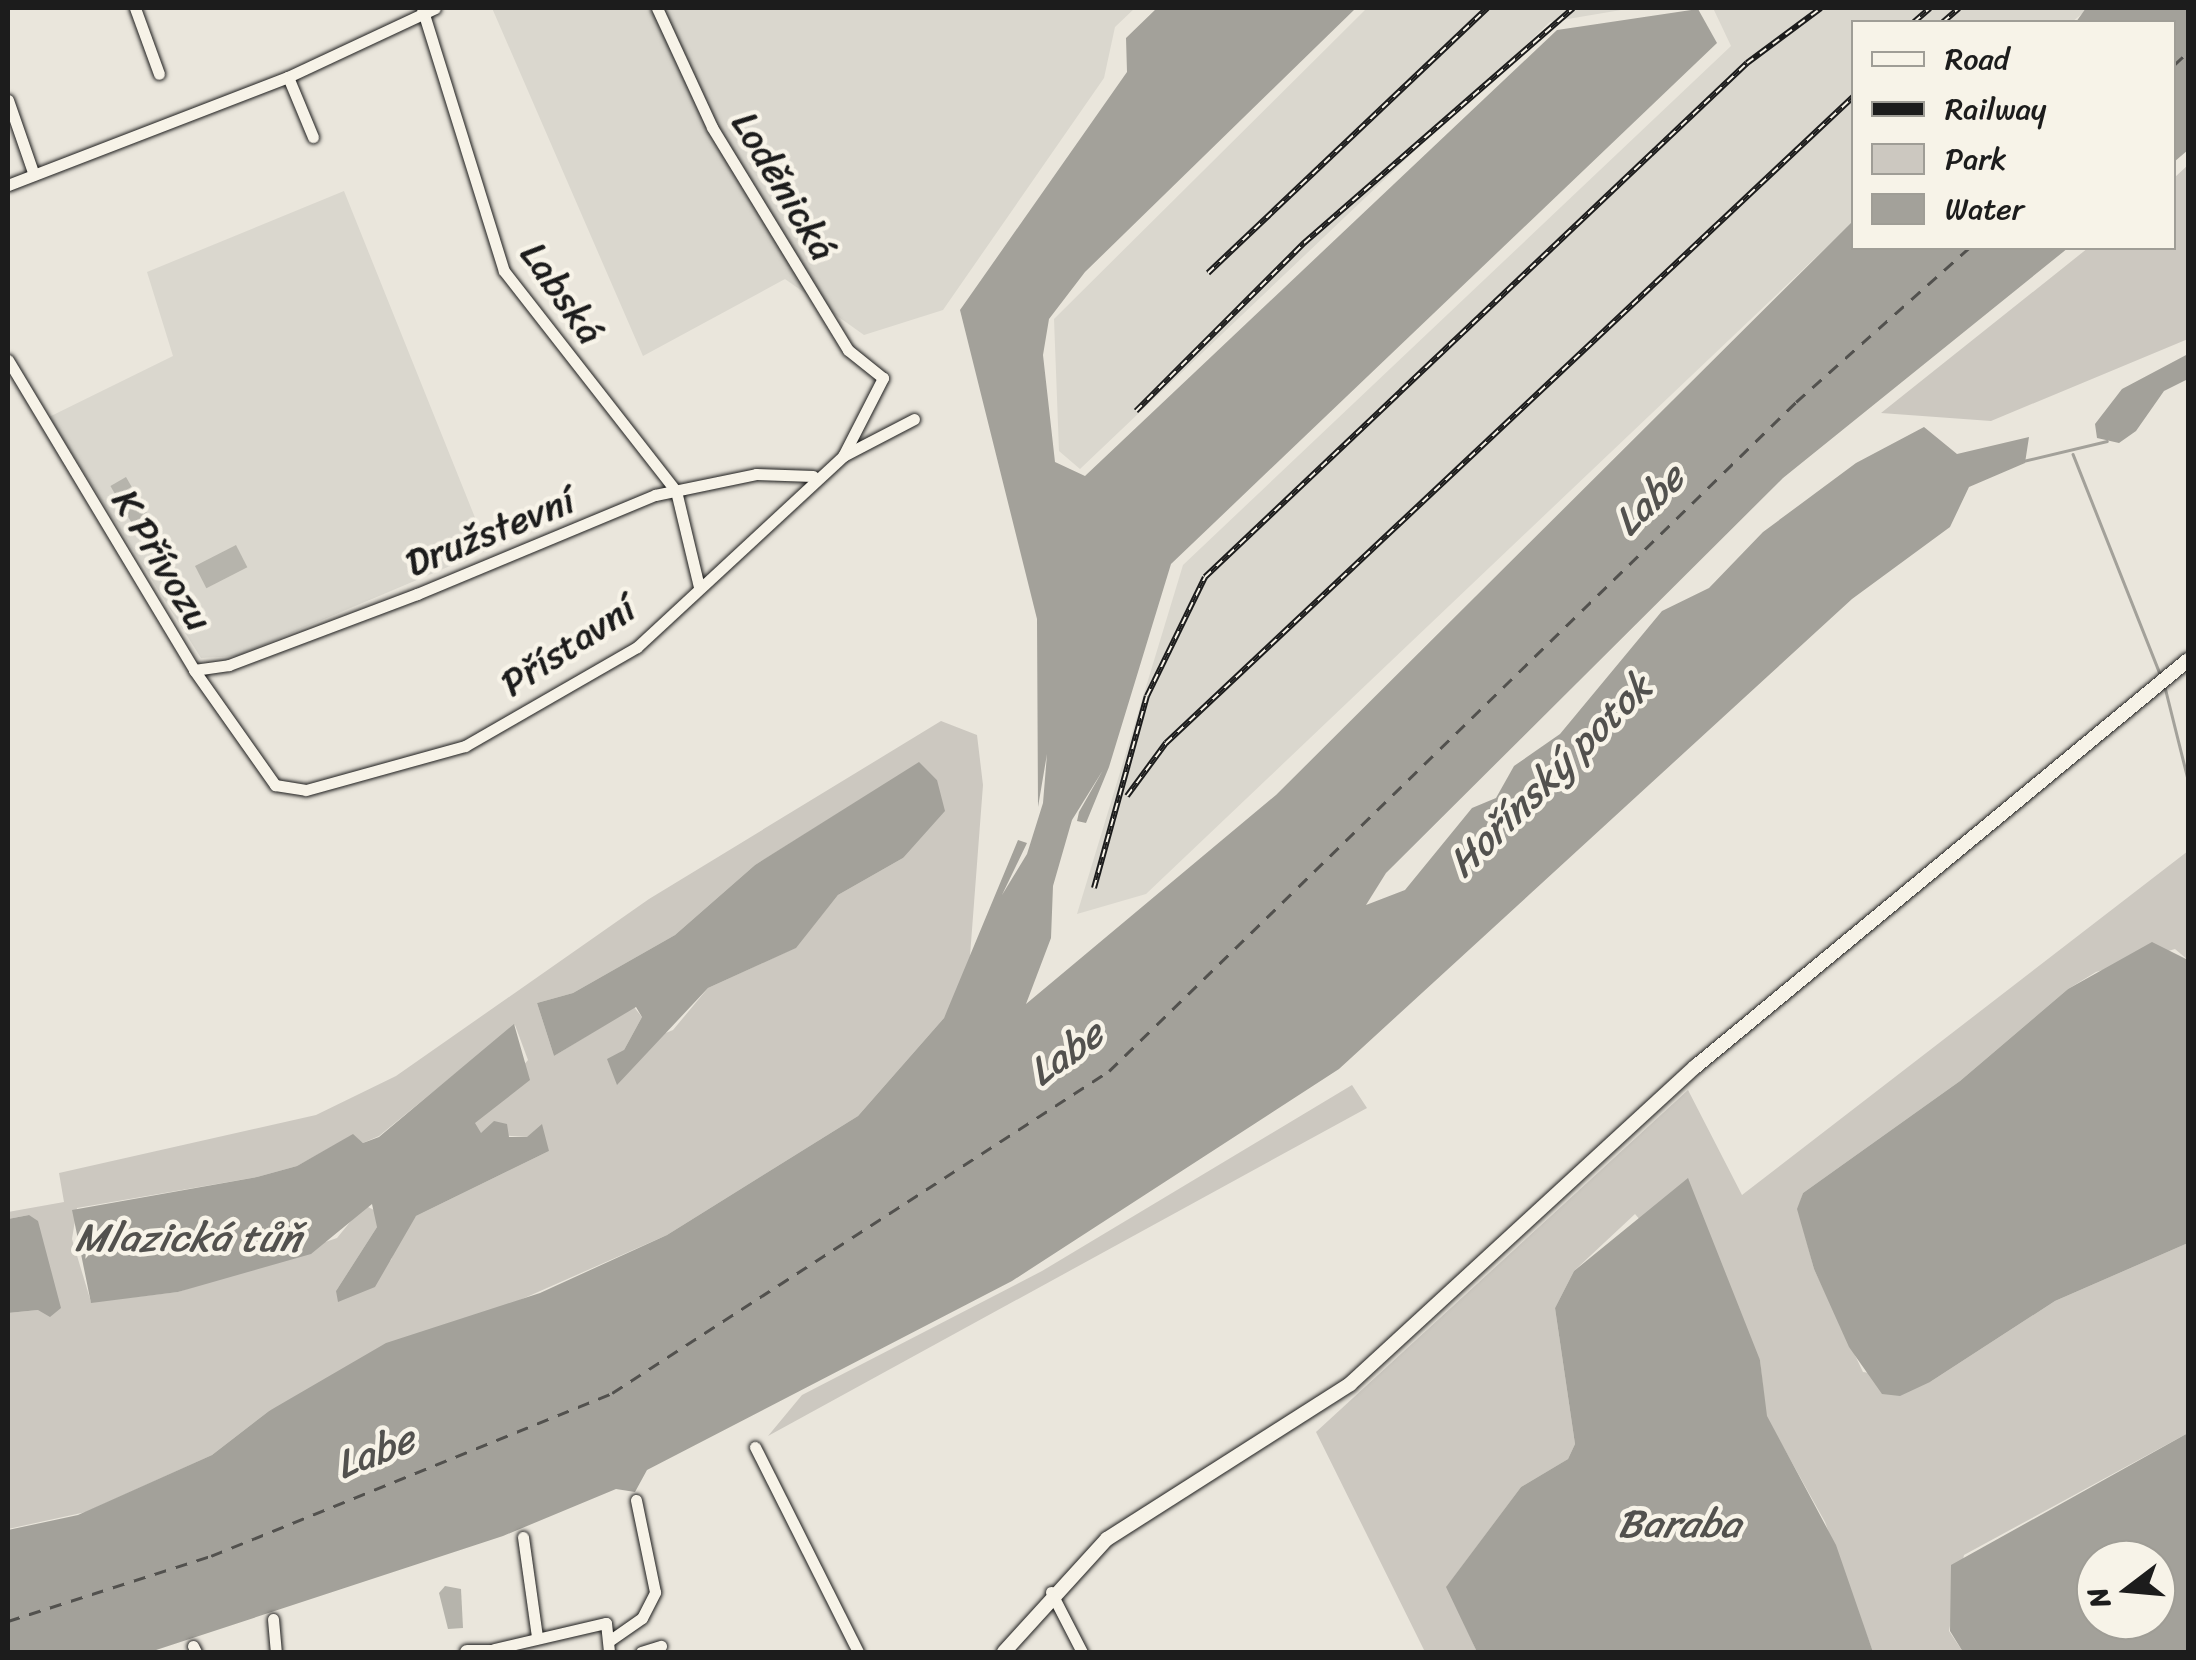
<!DOCTYPE html>
<meta charset="utf-8">
<style>
body{margin:0}
#map{position:relative;width:2196px;height:1660px;overflow:hidden;background:#eae6dc;font-family:Sriracha,sans-serif}
div>[style]{position:absolute}
.built>*{inset:0;background:#dad7ce}
.green>*{inset:0;background:#ccc8c0}
.water>*{inset:0;background:#a3a19a}
.stream>*{height:2.5px;margin:-1.25px;padding:0 1.25px;transform-origin:1.25px;border-radius:1.25px;background:#a3a19a}
.ferry>*{height:2.5px;margin-top:-1.25px;transform-origin:0;background:repeating-linear-gradient(90deg,#52514e 0 12px,transparent 0 22px)}
.building>*{inset:0;background:#b6b4ac;transform-origin:0 0}
.roads{filter:drop-shadow(0 0 2px #1c1c1c) drop-shadow(0 0 2px #1c1c1c)}
.minor>*{height:11px;margin:-5.5px;padding:0 5.5px;transform-origin:5.5px;border-radius:5.5px;background:#f7f3e8}
.tertiary>*{height:14px;margin:-7px;padding:0 7px;transform-origin:7px;border-radius:7px;background:#f7f3e8}
.rail>*{height:6px;margin-top:-3px;transform-origin:0;background:repeating-linear-gradient(90deg,#f7f3e8 0 8px,#1c1c1c 0 16px);box-sizing:border-box;border-block:2px solid #1c1c1c}
span{translate:-50% -50%;white-space:nowrap;text-align:center;line-height:1.15;-webkit-text-stroke:9px #f7f3e8;paint-order:stroke}
.street-label{font-size:38px;color:#1c1c1c}
.water-label{font-size:40px;color:#52514e;font-style:italic}
.frame{position:absolute;inset:0;border:10px solid #1c1c1c;pointer-events:none}
.legend{position:absolute;left:1851px;top:20px;width:325px;height:230px;box-sizing:border-box;background:#f7f3e8;border:2px solid #9f9d96;margin:0;padding:12px 18px;list-style:none;font-size:30px;color:#1c1c1c}
.legend li{display:flex;align-items:center;gap:20px;height:50px}
.legend b{width:50px;border:2px solid #9f9d96}
.north{position:absolute;left:2076px;top:1540px;width:100px;height:100px;box-sizing:border-box;background:#f7f3e8;border:2px solid #9f9d96;border-radius:50%;rotate:254deg;font-size:28px;font-weight:700;line-height:40px;text-align:center;color:#1c1c1c}
.north::after{content:'';display:block;margin:auto;width:35px;height:45px;background:#1c1c1c;clip-path:polygon(50% 0,100% 100%,50% 72%,0 100%)}
</style>
<div id="map">
<div class="built">
<div style="clip-path:polygon(492px 8px,1135px 8px,1115px 27px,1104px 78px,943px 310px,864px 335px,785px 279px,643px 356px)"></div>
<div style="clip-path:polygon(1367px 8px,1633px 8px,1550px 22px,1080px 469px,1059px 451px,1054px 319px)"></div>
<div style="clip-path:polygon(1713px 8px,2089px 8px,2072px 22px,1854px 22px,1853px 222px,1146px 894px,1077px 914px,1183px 565px,1731px 46px)"></div>
<div style="clip-path:polygon(344px 191px,488px 550px,237px 656px,201px 658px,49px 417px,173px 356px,147px 272px)"></div>
</div>
<div class="green">
<div style="clip-path:polygon(2188px 165px,2188px 339px,1991px 421px,1881px 413px,2088px 248px,2174px 248px,2174px 178px)"></div>
<div style="clip-path:polygon(evenodd,941px 721px,977px 735px,983px 785px,969px 969px,944px 1018px,858px 1116px,667px 1235px,269px 1411px,212px 1455px,86px 1512px,8px 1529px,8px 1313px,38px 1310px,29px 1215px,8px 1219px,8px 1212px,64px 1202px,59px 1173px,316px 1115px,396px 1076px,649px 899px,941px 721px,919px 763px,937px 780px,903px 858px,838px 895px,795px 948px,708px 988px,673px 1030px,624px 1050px,642px 1017px,634px 1007px,554px 1056px,537px 1003px,573px 993px,675px 935px,755px 865px,919px 763px,941px 721px,515px 1025px,528px 1060px,474px 1123px,481px 1134px,527px 1137px,549px 1151px,416px 1216px,403px 1226px,391px 1260px,336px 1291px,377px 1227px,380px 1213px,364px 1205px,337px 1238px,178px 1292px,91px 1302px,72px 1239px,77px 1208px,257px 1177px,297px 1166px,353px 1135px,363px 1143px,379px 1136px,515px 1025px)"></div>
<div style="clip-path:polygon(2188px 851px,2188px 960px,2175px 949px,2096px 972px,2068px 989px,1960px 1081px,1803px 1193px,1798px 1209px,1814px 1269px,1863px 1372px,1930px 1382px,2055px 1301px,2188px 1243px,2188px 1433px,1964px 1555px,1949px 1631px,1963px 1652px,1873px 1652px,1825px 1522px,1766px 1416px,1760px 1360px,1635px 1214px,1574px 1271px,1555px 1308px,1575px 1444px,1568px 1459px,1521px 1487px,1447px 1586px,1477px 1652px,1425px 1652px,1316px 1432px,1688px 1090px,1742px 1195px)"></div>
<div style="clip-path:polygon(1352px 1085px,1367px 1108px,768px 1436px,802px 1395px,1042px 1271px)"></div>
</div>
<div class="water">
<div style="clip-path:polygon(1157px 8px,1356px 8px,1085px 272px,1049px 319px,1043px 355px,1055px 462px,1085px 476px,1557px 30px,1698px 9px,1717px 43px,1171px 564px,1109px 767px,1086px 823px,1077px 821px,1079px 812px,1103px 770px,1072px 820px,1053px 886px,1051px 938px,1026px 1004px,1276px 795px,1853px 221px,1854px 248px,2068px 248px,1783px 478px,1386px 873px,1366px 905px,1405px 890px,1472px 808px,1496px 798px,1514px 766px,1560px 734px,1662px 611px,1709px 588px,1763px 532px,1856px 463px,1924px 427px,1957px 454px,2029px 437px,2025px 463px,1969px 487px,1950px 527px,1852px 599px,1339px 1069px,1012px 1281px,647px 1470px,635px 1492px,616px 1489px,503px 1536px,150px 1652px,8px 1652px,8px 1530px,78px 1515px,212px 1455px,269px 1411px,386px 1343px,540px 1293px,667px 1235px,858px 1116px,944px 1018px,1018px 840px,1027px 843px,1002px 895px,1027px 854px,1043px 803px,1047px 754px,1038px 807px,1037px 619px,960px 310px,1127px 72px,1126px 38px)"></div>
<div style="clip-path:polygon(2086px 8px,2188px 8px,2188px 150px,2174px 162px,2174px 22px,2076px 22px)"></div>
<div style="clip-path:polygon(2188px 354px,2188px 379px,2164px 391px,2136px 431px,2119px 443px,2097px 438px,2095px 424px,2122px 389px)"></div>
<div style="clip-path:polygon(919px 762px,937px 780px,945px 811px,903px 858px,838px 895px,796px 948px,708px 988px,617px 1085px,607px 1059px,624px 1050px,642px 1017px,636px 1007px,554px 1056px,537px 1003px,573px 993px,675px 935px,755px 865px)"></div>
<div style="clip-path:polygon(2152px 942px,2188px 960px,2188px 1243px,2055px 1301px,1930px 1382px,1900px 1396px,1882px 1394px,1849px 1347px,1814px 1269px,1797px 1209px,1803px 1193px,1960px 1081px,2068px 989px)"></div>
<div style="clip-path:polygon(514px 1024px,530px 1080px,475px 1123px,481px 1133px,494px 1121px,507px 1124px,509px 1137px,527px 1137px,542px 1124px,549px 1151px,416px 1216px,375px 1287px,338px 1302px,336px 1291px,377px 1227px,372px 1204px,311px 1254px,178px 1292px,91px 1303px,72px 1210px,257px 1177px,297px 1166px,353px 1134px,363px 1143px,379px 1137px)"></div>
<div style="clip-path:polygon(1688px 1178px,1760px 1360px,1767px 1416px,1836px 1545px,1873px 1652px,1477px 1652px,1446px 1587px,1521px 1487px,1568px 1459px,1575px 1444px,1555px 1308px,1574px 1271px)"></div>
<div style="clip-path:polygon(29px 1215px,38px 1221px,61px 1308px,50px 1317px,38px 1310px,8px 1313px,8px 1219px)"></div>
<div style="clip-path:polygon(evenodd,2188px 1433px,2188px 1652px,1963px 1652px,1950px 1631px,1951px 1565px,2188px 1433px,2096px 1560px,2156px 1560px,2156px 1620px,2096px 1620px,2096px 1560px)"></div>
</div>
<div class="stream">
<div style="left:2073px;top:454px;width:237px;rotate:68.4deg"></div>
<div style="left:2023px;top:461px;width:86px;rotate:-13.4deg"></div>
<div style="left:2165px;top:687px;width:95px;rotate:76deg"></div>
</div>
<div class="ferry">
<div style="left:2174px;top:65px;width:19px;rotate:-43deg"></div>
<div style="left:8px;top:1621px;width:213px;rotate:-17.8deg"></div>
<div style="left:211px;top:1556px;width:433px;rotate:-22.1deg"></div>
<div style="left:612px;top:1393px;width:592px;rotate:-32.94deg"></div>
<div style="left:1109px;top:1071px;width:959px;rotate:-44.24deg"></div>
<div style="left:1796px;top:402px;width:232px;rotate:-41.7deg"></div>
</div>
<div class="building">
<div style="left:126px;top:477px;width:43px;height:18px;rotate:60deg"></div>
<div style="left:236px;top:545px;width:25px;height:46px;rotate:63deg"></div>
<div style="clip-path:polygon(445px 1586px,461px 1589px,463px 1628px,448px 1629px,439px 1593px)"></div>
</div>
<div class="roads">
<div class="minor">
<div style="left:135px;top:8px;width:70px;rotate:70deg"></div>
<div style="left:422px;top:8px;width:275px;rotate:72.7deg"></div>
<div style="left:504px;top:271px;width:279px;rotate:52deg"></div>
<div style="left:676px;top:491px;width:99px;rotate:76.5deg"></div>
<div style="left:288px;top:77px;width:65px;rotate:67.4deg"></div>
<div style="left:8px;top:100px;width:79px;rotate:70.9deg"></div>
<div style="left:8px;top:185px;width:300px;rotate:-21.1deg"></div>
<div style="left:288px;top:77px;width:162px;rotate:-25.1deg"></div>
<div style="left:8px;top:360px;width:362px;rotate:59deg"></div>
<div style="left:194px;top:670px;width:141px;rotate:54.8deg"></div>
<div style="left:275px;top:785px;width:31px;rotate:9deg"></div>
<div style="left:306px;top:790px;width:165px;rotate:-15.5deg"></div>
<div style="left:465px;top:746px;width:198px;rotate:-29.9deg"></div>
<div style="left:637px;top:647px;width:281px;rotate:-42.8deg"></div>
<div style="left:843px;top:456px;width:88px;rotate:-62.9deg"></div>
<div style="left:883px;top:378px;width:45px;rotate:-141.3deg"></div>
<div style="left:848px;top:350px;width:261px;rotate:-121.4deg"></div>
<div style="left:712px;top:127px;width:131px;rotate:-114.8deg"></div>
<div style="left:843px;top:456px;width:80px;rotate:-27.5deg"></div>
<div style="left:194px;top:670px;width:35px;rotate:-8deg"></div>
<div style="left:229px;top:665px;width:201px;rotate:-20.7deg"></div>
<div style="left:417px;top:594px;width:258px;rotate:-22.6deg"></div>
<div style="left:655px;top:495px;width:103px;rotate:-11.7deg"></div>
<div style="left:756px;top:474px;width:57px;rotate:2deg"></div>
<div style="left:755px;top:1447px;width:229px;rotate:63.3deg"></div>
<div style="left:523px;top:1537px;width:101px;rotate:82deg"></div>
<div style="left:1051px;top:1592px;width:68px;rotate:62.7deg"></div>
<div style="left:273px;top:1619px;width:33px;rotate:85deg"></div>
<div style="left:609px;top:1641px;width:40px;rotate:-34.9deg"></div>
<div style="left:642px;top:1618px;width:29px;rotate:-63deg"></div>
<div style="left:655px;top:1592px;width:94px;rotate:-101.7deg"></div>
<div style="left:193px;top:1646px;width:7px;rotate:63deg"></div>
<div style="left:494px;top:1649px;width:115px;rotate:-13.1deg"></div>
<div style="left:606px;top:1623px;width:29px;rotate:84deg"></div>
<div style="left:641px;top:1652px;width:21px;rotate:-17deg"></div>
</div>
<div class="tertiary">
<div style="left:467px;top:1652px;width:36px"></div>
<div style="left:1004px;top:1652px;width:153px;rotate:-47.7deg"></div>
<div style="left:1107px;top:1539px;width:288px;rotate:-32.5deg"></div>
<div style="left:1350px;top:1384px;width:469px;rotate:-42.6deg"></div>
<div style="left:1695px;top:1067px;width:639px;rotate:-39.54deg"></div>
</div>
</div>
<div class="rail">
<div style="left:1914px;top:22px;width:21px;rotate:-41deg"></div>
<div style="left:1943px;top:22px;width:21px;rotate:-41deg"></div>
<div style="left:1208px;top:273px;width:385px;rotate:-43.5deg"></div>
<div style="left:1136px;top:411px;width:238px;rotate:-45deg"></div>
<div style="left:1304px;top:243px;width:357px;rotate:-41.1deg"></div>
<div style="left:1127px;top:796px;width:66px;rotate:-53.7deg"></div>
<div style="left:1166px;top:743px;width:944px;rotate:-43.24deg"></div>
<div style="left:1094px;top:888px;width:199px;rotate:-74.6deg"></div>
<div style="left:1147px;top:696px;width:132px;rotate:-64deg"></div>
<div style="left:1205px;top:577px;width:747px;rotate:-43.48deg"></div>
<div style="left:1747px;top:63px;width:92px;rotate:-36.6deg"></div>
</div>
<div class="street-label">
<span style="left:784px;top:186px;rotate:59deg">Loděnická</span>
<span style="left:562px;top:293px;rotate:55deg">Labská</span>
<span style="left:490px;top:532px;rotate:-22deg">Družstevní</span>
<span style="left:162px;top:560px;rotate:59deg">K Přívozu</span>
<span style="left:568px;top:646px;rotate:-33deg">Přístavní</span>
</div>
<div class="water-label">
<span style="left:1649px;top:500px;rotate:-45deg">Labe</span>
<span style="left:1550px;top:775px;rotate:-45deg">Hořínský potok</span>
<span style="left:1066px;top:1053px;rotate:-36deg">Labe</span>
<span style="left:188px;top:1238px">Mlazická tůň</span>
<span style="left:375px;top:1452px;rotate:-22deg">Labe</span>
<span style="left:1679px;top:1524px">Baraba</span>
</div>
<div class="frame"></div>
<ul class="legend">
<li><b style="height:12px;background:#f7f3e8"></b>Road</li>
<li><b style="height:12px;background:#1c1c1c"></b>Railway</li>
<li><b style="height:28px;background:#ccc8c0"></b>Park</li>
<li><b style="height:28px;background:#a3a19a"></b>Water</li>
</ul>
<div class="north">N</div>
</div>
